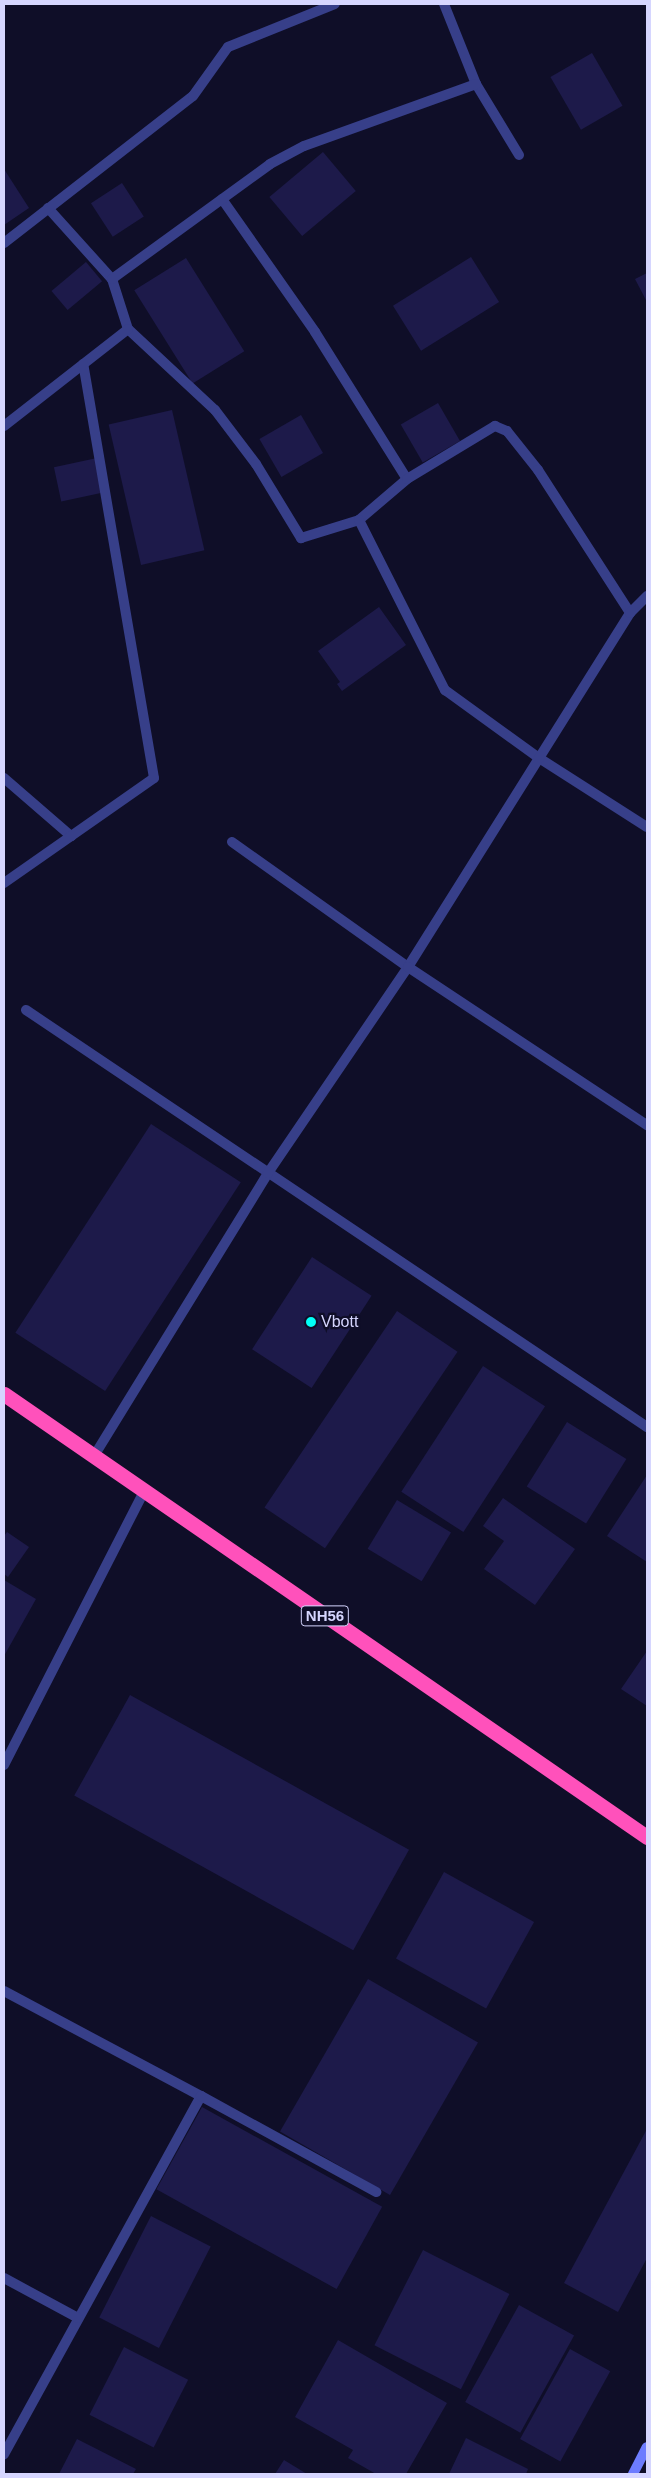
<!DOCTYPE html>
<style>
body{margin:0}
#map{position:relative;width:651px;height:2478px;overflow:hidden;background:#0f0e28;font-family:Arial,sans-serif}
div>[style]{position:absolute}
.building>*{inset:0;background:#1d1a4a;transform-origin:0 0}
.street>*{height:10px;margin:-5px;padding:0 5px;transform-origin:5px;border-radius:5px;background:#373f89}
.secondary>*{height:10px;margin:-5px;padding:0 5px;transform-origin:5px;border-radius:5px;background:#6d7cff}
.highway>*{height:15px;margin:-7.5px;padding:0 7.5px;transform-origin:7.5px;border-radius:7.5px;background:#ff51bb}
.dots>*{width:14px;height:14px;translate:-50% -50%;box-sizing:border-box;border:2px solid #0f0e28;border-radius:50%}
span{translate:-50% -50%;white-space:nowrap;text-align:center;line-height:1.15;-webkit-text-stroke:4.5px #0f0e28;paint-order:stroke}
.shield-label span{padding:1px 4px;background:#0f0e28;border:1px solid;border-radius:4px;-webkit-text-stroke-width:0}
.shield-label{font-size:15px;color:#d6d6ff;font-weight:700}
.poi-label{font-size:16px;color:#d6d6ff}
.left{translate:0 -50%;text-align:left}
.frame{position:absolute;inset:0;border:5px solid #d6d6ff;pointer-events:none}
</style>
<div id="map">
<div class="building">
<div style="left:592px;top:53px;width:61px;height:48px;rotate:60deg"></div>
<div style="left:323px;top:152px;width:51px;height:70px;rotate:50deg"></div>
<div style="clip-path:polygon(4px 169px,29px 208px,4px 225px)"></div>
<div style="left:122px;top:183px;width:40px;height:37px;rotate:57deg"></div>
<div style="left:471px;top:257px;width:53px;height:92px;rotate:58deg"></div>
<div style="left:186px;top:258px;width:110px;height:61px;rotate:58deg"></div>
<div style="left:86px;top:262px;width:25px;height:45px;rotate:50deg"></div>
<div style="clip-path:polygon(647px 273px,647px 302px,635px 279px)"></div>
<div style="left:438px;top:403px;width:44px;height:43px;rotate:60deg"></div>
<div style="left:172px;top:410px;width:144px;height:65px;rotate:77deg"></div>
<div style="left:301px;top:415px;width:44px;height:48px;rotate:60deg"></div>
<div style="left:97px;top:458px;width:35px;height:44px;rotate:78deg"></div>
<div style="clip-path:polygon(379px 607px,406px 645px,342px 691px,337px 684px,340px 682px,318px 651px)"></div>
<div style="left:151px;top:1124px;width:107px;height:249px;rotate:33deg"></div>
<div style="left:312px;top:1257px;width:71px;height:110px;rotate:33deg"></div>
<div style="left:397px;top:1311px;width:73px;height:237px;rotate:34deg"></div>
<div style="left:483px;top:1366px;width:74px;height:150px;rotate:33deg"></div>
<div style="left:567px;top:1422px;width:70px;height:76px;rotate:32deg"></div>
<div style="clip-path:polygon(647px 1475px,647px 1562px,607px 1536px)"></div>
<div style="clip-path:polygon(503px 1498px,575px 1549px,535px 1605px,484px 1569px,504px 1541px,483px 1526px)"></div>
<div style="left:397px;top:1500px;width:63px;height:57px;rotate:31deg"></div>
<div style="clip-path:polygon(7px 1532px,29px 1547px,8px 1577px,4px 1574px,4px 1536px)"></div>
<div style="clip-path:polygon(4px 1580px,36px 1599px,4px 1656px)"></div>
<div style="clip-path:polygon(647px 1651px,647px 1706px,621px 1689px)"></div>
<div style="left:130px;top:1695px;width:319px;height:115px;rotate:29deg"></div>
<div style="left:444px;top:1872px;width:103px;height:99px;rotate:29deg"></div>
<div style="left:368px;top:1979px;width:127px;height:176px;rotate:30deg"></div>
<div style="left:202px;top:2107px;width:206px;height:94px;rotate:29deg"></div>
<div style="clip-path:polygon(647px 2129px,647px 2258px,618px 2312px,564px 2283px)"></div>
<div style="left:151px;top:2216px;width:67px;height:114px;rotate:27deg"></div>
<div style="left:423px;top:2250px;width:97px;height:107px;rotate:27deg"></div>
<div style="left:519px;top:2305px;width:63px;height:111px;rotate:29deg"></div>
<div style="clip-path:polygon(338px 2340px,447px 2403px,406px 2474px,376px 2474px,348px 2458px,353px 2450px,295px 2417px)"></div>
<div style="left:124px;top:2347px;width:72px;height:76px;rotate:27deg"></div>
<div style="left:570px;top:2349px;width:46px;height:103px;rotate:29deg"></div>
<div style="clip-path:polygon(466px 2438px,528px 2469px,526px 2474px,449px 2474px)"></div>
<div style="clip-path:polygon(77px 2439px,136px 2469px,133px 2474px,59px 2474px)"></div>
<div style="clip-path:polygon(284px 2460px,307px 2474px,275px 2474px)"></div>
</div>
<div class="street">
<div style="left:444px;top:4px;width:86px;rotate:68.2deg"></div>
<div style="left:476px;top:84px;width:83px;rotate:58.8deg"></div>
<div style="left:222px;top:199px;width:162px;rotate:55deg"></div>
<div style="left:315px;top:332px;width:173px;rotate:58deg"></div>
<div style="left:48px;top:208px;width:96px;rotate:48deg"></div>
<div style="left:112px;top:279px;width:52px;rotate:72.3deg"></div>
<div style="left:128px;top:329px;width:119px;rotate:43deg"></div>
<div style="left:215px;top:410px;width:68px;rotate:52.8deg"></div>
<div style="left:256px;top:464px;width:87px;rotate:58.7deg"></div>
<div style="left:301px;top:538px;width:61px;rotate:-17.2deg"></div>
<div style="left:359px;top:520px;width:63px;rotate:-40.5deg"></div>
<div style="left:407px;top:479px;width:103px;rotate:-31.1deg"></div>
<div style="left:495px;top:426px;width:13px;rotate:23deg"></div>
<div style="left:507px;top:431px;width:50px;rotate:51.5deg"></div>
<div style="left:538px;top:470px;width:170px;rotate:57.2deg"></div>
<div style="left:4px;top:243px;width:239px;rotate:-37.9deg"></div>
<div style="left:193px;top:96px;width:60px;rotate:-54.5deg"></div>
<div style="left:228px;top:47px;width:115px;rotate:-21.9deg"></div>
<div style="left:112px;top:279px;width:195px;rotate:-36deg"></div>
<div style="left:270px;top:164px;width:38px;rotate:-28deg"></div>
<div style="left:304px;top:146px;width:183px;rotate:-19.8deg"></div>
<div style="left:4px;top:426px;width:157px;rotate:-38deg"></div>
<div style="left:359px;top:520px;width:191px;rotate:63.2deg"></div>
<div style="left:445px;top:690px;width:116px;rotate:35.9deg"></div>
<div style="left:539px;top:758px;width:128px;rotate:32.6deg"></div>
<div style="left:4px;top:778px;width:89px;rotate:40.9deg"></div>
<div style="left:232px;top:842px;width:216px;rotate:35.4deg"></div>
<div style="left:408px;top:967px;width:418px;rotate:-57.9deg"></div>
<div style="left:630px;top:613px;width:24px;rotate:-45deg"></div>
<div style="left:4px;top:883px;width:183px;rotate:-35deg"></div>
<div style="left:154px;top:778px;width:420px;rotate:-99.7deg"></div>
<div style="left:26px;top:1010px;width:748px;rotate:33.88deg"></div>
<div style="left:94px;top:1456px;width:332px;rotate:-58.4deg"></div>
<div style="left:268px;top:1173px;width:249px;rotate:-55.8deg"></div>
<div style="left:408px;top:967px;width:287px;rotate:33.5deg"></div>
<div style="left:4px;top:1765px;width:307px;rotate:-62.9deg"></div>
<div style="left:4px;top:1991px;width:223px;rotate:28.1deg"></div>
<div style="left:201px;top:2096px;width:409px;rotate:118.8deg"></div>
<div style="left:201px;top:2096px;width:200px;rotate:28.7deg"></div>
<div style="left:4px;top:2278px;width:84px;rotate:28.4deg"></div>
</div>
<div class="secondary">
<div style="left:633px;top:2474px;width:30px;rotate:-63deg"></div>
</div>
<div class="highway">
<div style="left:4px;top:1394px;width:781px;rotate:34.57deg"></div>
</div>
<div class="dots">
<div style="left:311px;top:1322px;background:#02fff7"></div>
</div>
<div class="shield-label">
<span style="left:325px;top:1616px">NH56</span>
</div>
<div class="poi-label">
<span class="left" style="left:321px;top:1322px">Vbott</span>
</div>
<div class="frame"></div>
</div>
